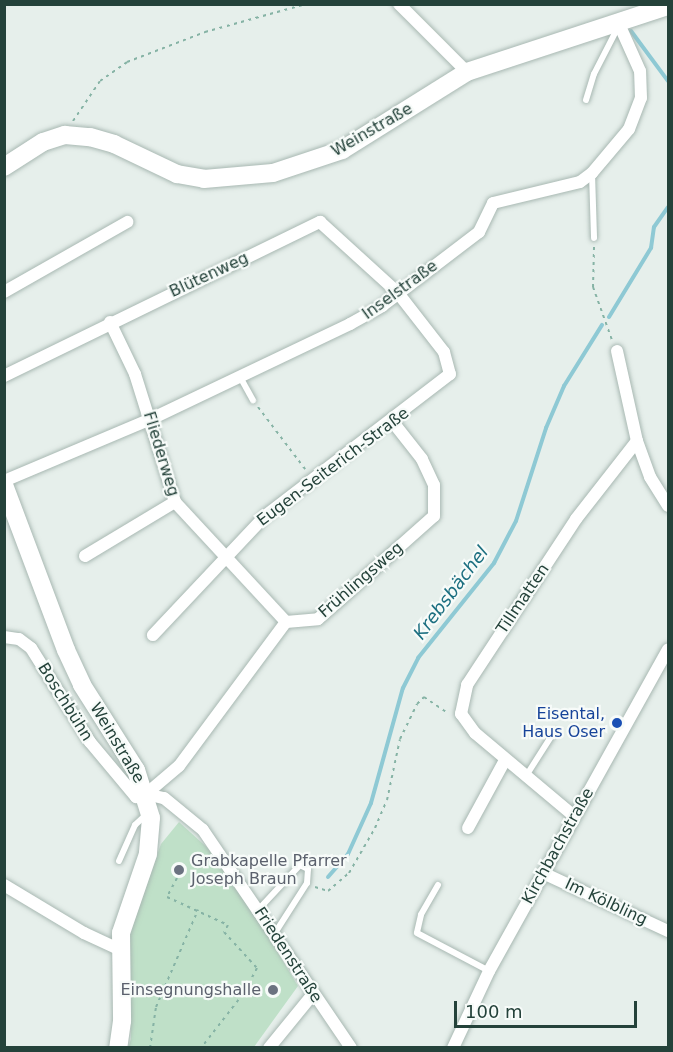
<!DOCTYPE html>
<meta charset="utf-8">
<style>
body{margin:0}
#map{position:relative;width:673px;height:1052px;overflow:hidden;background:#e6efeb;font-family:"DejaVu Sans",sans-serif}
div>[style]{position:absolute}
.green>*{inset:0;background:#bfe0c8}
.stream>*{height:4px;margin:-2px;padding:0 2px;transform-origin:2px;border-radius:2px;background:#8ec9d4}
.path>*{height:2px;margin-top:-1px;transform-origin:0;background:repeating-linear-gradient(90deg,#86b3a5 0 3px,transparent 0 7.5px)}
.roads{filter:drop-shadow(0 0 2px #a8b8b2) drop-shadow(0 0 2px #a8b8b2)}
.lane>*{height:6px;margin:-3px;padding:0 3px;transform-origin:3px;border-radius:3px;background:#fff}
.street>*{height:12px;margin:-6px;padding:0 6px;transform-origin:6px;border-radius:6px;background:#fff}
.secondary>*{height:18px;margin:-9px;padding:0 9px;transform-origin:9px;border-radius:9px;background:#fff}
.dots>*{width:16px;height:16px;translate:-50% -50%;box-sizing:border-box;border:3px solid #f7fbf9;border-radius:50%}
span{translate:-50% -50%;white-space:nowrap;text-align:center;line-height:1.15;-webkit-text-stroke:4.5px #f7fbf9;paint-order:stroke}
.street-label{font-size:16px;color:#24423a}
.transit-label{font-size:16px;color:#164399}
.right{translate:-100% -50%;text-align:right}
.worship-label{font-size:16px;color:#5b616d}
.left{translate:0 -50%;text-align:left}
.water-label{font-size:18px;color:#1c6f80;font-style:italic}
.frame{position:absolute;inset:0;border:6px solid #24423a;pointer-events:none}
.scale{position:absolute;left:454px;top:1001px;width:183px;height:27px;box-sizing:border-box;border:3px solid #24423a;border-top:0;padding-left:8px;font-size:18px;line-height:21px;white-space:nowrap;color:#24423a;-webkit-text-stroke:4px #f7fbf9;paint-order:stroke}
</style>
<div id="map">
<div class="green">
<div style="clip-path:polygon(179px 822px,223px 862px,298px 986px,254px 1047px,128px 1048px,131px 1039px,128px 945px,133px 924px,161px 844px)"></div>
</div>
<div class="stream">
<div style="left:631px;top:31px;width:62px;rotate:53.5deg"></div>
<div style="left:609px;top:317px;width:81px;rotate:-58.7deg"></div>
<div style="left:651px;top:248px;width:21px;rotate:-82deg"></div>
<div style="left:654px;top:227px;width:24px;rotate:-55deg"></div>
<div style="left:328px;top:877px;width:30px;rotate:-49deg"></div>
<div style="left:348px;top:854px;width:56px;rotate:-65.7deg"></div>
<div style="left:371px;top:803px;width:119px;rotate:-74.5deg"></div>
<div style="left:403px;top:688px;width:34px;rotate:-63deg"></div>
<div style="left:418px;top:658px;width:122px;rotate:-51.3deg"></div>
<div style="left:494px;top:563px;width:47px;rotate:-62.4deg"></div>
<div style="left:516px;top:521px;width:98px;rotate:-72.1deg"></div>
<div style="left:546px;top:428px;width:46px;rotate:-66.8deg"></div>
<div style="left:564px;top:386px;width:72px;rotate:-58.1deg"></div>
</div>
<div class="path">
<div style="left:73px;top:121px;width:48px;rotate:-56deg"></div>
<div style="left:100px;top:81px;width:33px;rotate:-35deg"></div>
<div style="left:127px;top:62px;width:84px;rotate:-21deg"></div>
<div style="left:205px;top:32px;width:105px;rotate:-15.5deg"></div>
<div style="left:594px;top:247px;width:40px;rotate:91.4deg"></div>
<div style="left:593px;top:287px;width:56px;rotate:70.3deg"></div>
<div style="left:258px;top:407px;width:78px;rotate:52.8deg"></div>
<div style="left:177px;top:878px;width:21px;rotate:118deg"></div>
<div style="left:167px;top:897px;width:67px;rotate:24.7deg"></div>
<div style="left:228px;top:925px;width:8px;rotate:120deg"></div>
<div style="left:224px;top:932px;width:49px;rotate:47.5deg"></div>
<div style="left:257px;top:968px;width:30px;rotate:118deg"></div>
<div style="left:243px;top:994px;width:68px;rotate:127.9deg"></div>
<div style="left:315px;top:887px;width:14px;rotate:17deg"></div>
<div style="left:328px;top:891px;width:28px;rotate:-41deg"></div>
<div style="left:349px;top:873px;width:52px;rotate:-60deg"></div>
<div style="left:375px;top:828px;width:30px;rotate:-67deg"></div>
<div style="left:387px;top:800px;width:62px;rotate:-78deg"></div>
<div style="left:400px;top:739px;width:39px;rotate:-64deg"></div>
<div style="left:417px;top:704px;width:10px;rotate:-45deg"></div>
<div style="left:424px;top:697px;width:29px;rotate:34deg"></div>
<div style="left:150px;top:1048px;width:41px;rotate:-81.7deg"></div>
<div style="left:156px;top:1007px;width:106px;rotate:-66.6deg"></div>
</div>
<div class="roads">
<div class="lane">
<div style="left:586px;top:100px;width:27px;rotate:-73deg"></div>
<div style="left:594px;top:74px;width:53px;rotate:-62.9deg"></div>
<div style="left:592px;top:173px;width:65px;rotate:88.2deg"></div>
<div style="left:239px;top:375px;width:29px;rotate:61deg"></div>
<div style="left:526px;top:776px;width:52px;rotate:-57.5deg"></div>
<div style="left:119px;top:861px;width:39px;rotate:-66deg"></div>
<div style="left:135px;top:825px;width:16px;rotate:-43deg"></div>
<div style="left:438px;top:885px;width:34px;rotate:120deg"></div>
<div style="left:421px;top:915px;width:18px;rotate:103deg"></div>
<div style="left:417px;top:933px;width:81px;rotate:27.8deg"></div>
<div style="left:258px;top:910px;width:62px;rotate:-47deg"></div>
<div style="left:300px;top:865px;width:9px;rotate:27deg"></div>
<div style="left:308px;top:869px;width:14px;rotate:94deg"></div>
<div style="left:307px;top:883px;width:59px;rotate:122.6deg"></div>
</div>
<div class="street">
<div style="left:399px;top:4px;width:96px;rotate:45deg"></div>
<div style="left:4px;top:292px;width:142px;rotate:-29.6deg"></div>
<div style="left:110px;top:322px;width:58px;rotate:64.3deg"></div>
<div style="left:135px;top:374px;width:134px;rotate:72.6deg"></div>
<div style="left:175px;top:502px;width:163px;rotate:47.2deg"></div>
<div style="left:617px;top:351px;width:92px;rotate:77.5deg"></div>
<div style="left:4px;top:376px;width:352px;rotate:-26deg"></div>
<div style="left:320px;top:222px;width:105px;rotate:42.3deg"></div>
<div style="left:398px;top:293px;width:75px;rotate:52.1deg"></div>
<div style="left:444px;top:352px;width:23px;rotate:75deg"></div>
<div style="left:450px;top:374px;width:232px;rotate:142.5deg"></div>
<div style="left:266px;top:515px;width:165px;rotate:133.3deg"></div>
<div style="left:4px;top:481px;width:160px;rotate:-22.9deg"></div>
<div style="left:151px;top:419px;width:221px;rotate:-25.5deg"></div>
<div style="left:350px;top:324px;width:37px;rotate:-29deg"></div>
<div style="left:382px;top:306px;width:122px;rotate:-37.3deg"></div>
<div style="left:479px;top:232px;width:32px;rotate:-64deg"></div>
<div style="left:493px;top:203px;width:89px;rotate:-13.6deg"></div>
<div style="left:580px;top:182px;width:15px;rotate:-37deg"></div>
<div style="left:592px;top:173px;width:57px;rotate:-49.9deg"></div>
<div style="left:629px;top:129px;width:33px;rotate:-69deg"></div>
<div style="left:641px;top:98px;width:27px;rotate:-92deg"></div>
<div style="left:640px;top:71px;width:51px;rotate:-114.1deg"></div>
<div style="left:85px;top:556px;width:105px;rotate:-31deg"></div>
<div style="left:4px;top:637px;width:15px;rotate:8deg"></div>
<div style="left:19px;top:639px;width:15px;rotate:37deg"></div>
<div style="left:31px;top:648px;width:111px;rotate:57.9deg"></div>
<div style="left:90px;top:742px;width:72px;rotate:50.1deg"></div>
<div style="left:136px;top:797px;width:10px;rotate:-17deg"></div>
<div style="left:146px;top:794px;width:43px;rotate:-40.3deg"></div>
<div style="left:179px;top:766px;width:179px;rotate:-53.4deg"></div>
<div style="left:286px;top:622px;width:32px;rotate:-5deg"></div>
<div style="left:318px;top:619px;width:155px;rotate:-41.6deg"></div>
<div style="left:434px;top:516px;width:31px;rotate:-90deg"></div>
<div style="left:434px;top:485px;width:29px;rotate:-115deg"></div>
<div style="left:422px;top:459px;width:48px;rotate:-128.3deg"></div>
<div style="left:146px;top:794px;width:18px;rotate:13deg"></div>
<div style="left:164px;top:798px;width:50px;rotate:39.4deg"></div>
<div style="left:203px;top:830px;width:263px;rotate:55.8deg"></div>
<div style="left:574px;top:816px;width:129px;rotate:-140deg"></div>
<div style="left:475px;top:733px;width:24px;rotate:-126deg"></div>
<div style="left:461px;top:714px;width:30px;rotate:-78deg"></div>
<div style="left:467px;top:685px;width:199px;rotate:-56.7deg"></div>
<div style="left:576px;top:519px;width:99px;rotate:-52deg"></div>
<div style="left:637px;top:441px;width:38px;rotate:70deg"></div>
<div style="left:650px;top:477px;width:34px;rotate:58deg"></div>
<div style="left:468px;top:828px;width:77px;rotate:-61.4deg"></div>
<div style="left:543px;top:873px;width:138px;rotate:24.9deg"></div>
<div style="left:4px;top:885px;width:93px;rotate:31deg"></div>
<div style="left:84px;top:933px;width:40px;rotate:25deg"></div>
<div style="left:269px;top:1048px;width:70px;rotate:-50.8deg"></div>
<div style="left:453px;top:1048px;width:85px;rotate:-64.9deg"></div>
<div style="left:489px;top:971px;width:368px;rotate:-60.9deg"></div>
</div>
<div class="secondary">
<div style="left:4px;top:167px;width:46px;rotate:-32.7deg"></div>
<div style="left:43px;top:142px;width:23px;rotate:-18deg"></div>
<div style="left:65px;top:135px;width:25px;rotate:5deg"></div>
<div style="left:90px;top:137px;width:25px;rotate:16deg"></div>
<div style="left:114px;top:144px;width:70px;rotate:25.5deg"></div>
<div style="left:177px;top:174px;width:27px;rotate:10deg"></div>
<div style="left:204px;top:179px;width:69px;rotate:-5deg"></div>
<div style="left:273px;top:173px;width:73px;rotate:-18.4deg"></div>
<div style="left:342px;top:150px;width:147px;rotate:-32deg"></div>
<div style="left:467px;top:72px;width:212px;rotate:-18.2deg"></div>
<div style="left:4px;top:485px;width:176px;rotate:69.4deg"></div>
<div style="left:66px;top:650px;width:38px;rotate:65deg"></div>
<div style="left:82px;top:685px;width:101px;rotate:57.6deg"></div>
<div style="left:136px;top:770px;width:50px;rotate:72.6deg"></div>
<div style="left:151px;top:818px;width:36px;rotate:95deg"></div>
<div style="left:148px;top:854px;width:83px;rotate:108.9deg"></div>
<div style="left:121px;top:933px;width:88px;rotate:89.3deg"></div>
<div style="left:122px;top:1021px;width:27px;rotate:98deg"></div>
</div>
</div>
<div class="dots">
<div style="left:617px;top:723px;background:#1a4fb4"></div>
<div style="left:179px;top:870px;background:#6b7280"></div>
<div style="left:273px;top:990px;background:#6b7280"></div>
</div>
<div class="street-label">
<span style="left:372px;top:130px;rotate:-30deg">Weinstraße</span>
<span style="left:209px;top:275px;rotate:-25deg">Blütenweg</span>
<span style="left:400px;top:290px;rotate:-36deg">Inselstraße</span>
<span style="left:161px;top:454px;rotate:73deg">Fliederweg</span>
<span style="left:333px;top:467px;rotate:-37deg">Eugen-Seiterich-Straße</span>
<span style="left:361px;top:580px;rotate:-41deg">Frühlingsweg</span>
<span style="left:523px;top:599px;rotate:-56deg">Tillmatten</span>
<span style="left:65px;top:702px;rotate:58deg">Boschbühn</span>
<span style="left:117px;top:743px;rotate:59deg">Weinstraße</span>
<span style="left:558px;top:846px;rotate:-61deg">Kirchbachstraße</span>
<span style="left:606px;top:902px;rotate:25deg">Im Kölbling</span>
<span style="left:288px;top:955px;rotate:57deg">Friedenstraße</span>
</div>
<div class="transit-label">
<span class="right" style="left:605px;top:723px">Eisental,<br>Haus Oser</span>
</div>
<div class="worship-label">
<span class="left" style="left:191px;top:870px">Grabkapelle Pfarrer<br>Joseph Braun</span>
<span class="right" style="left:261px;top:990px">Einsegnungshalle</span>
</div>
<div class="water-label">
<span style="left:451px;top:593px;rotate:-53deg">Krebsbächel</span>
</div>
<div class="frame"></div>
<div class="scale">100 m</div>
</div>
